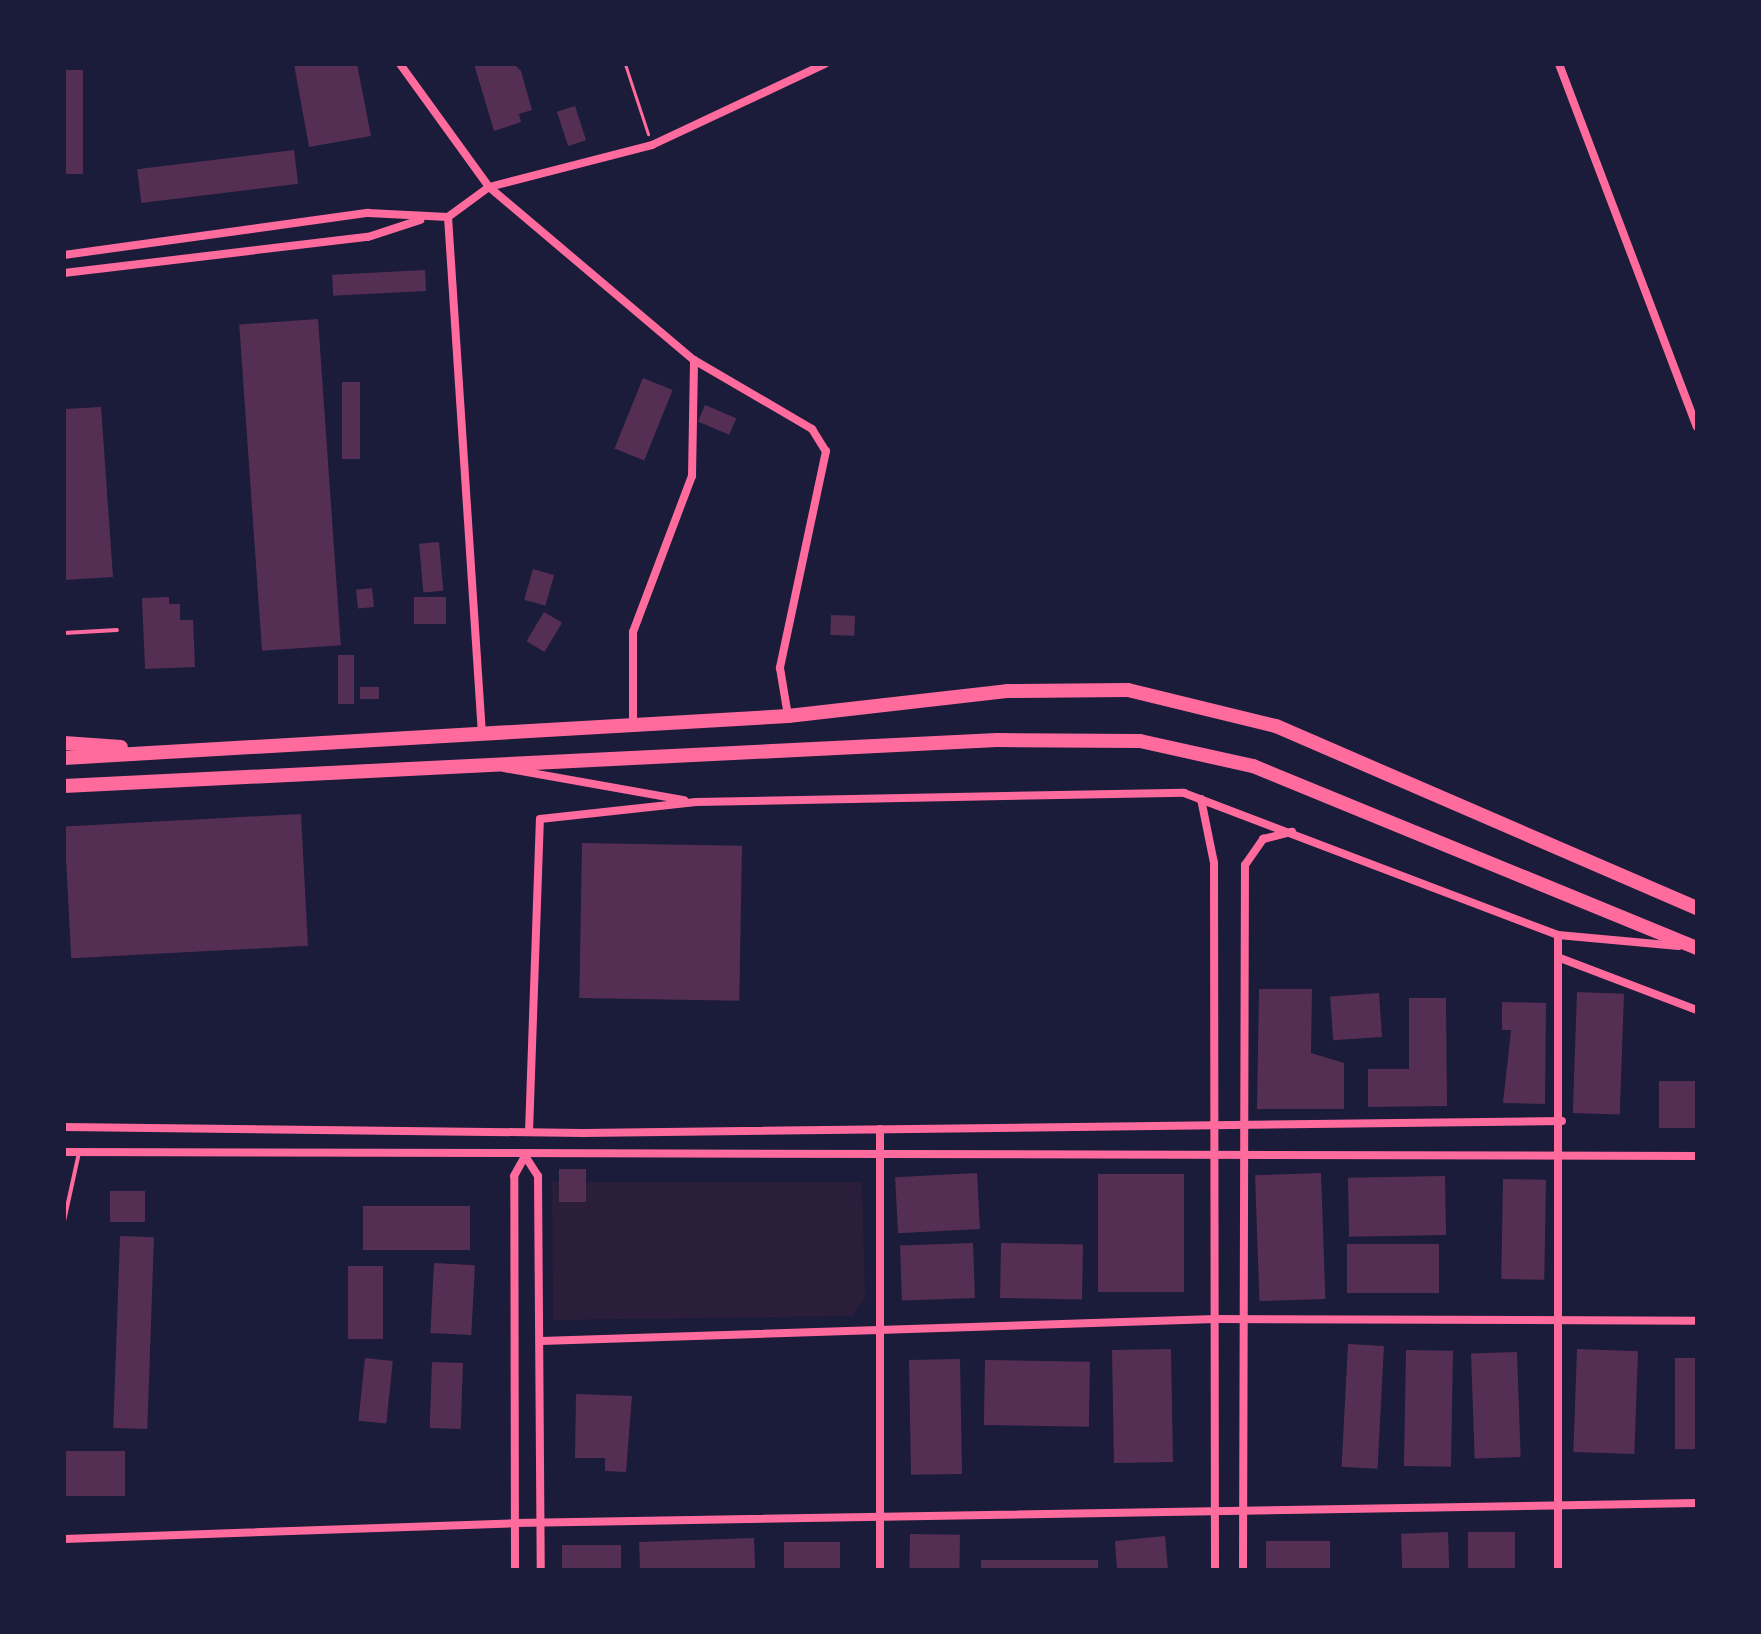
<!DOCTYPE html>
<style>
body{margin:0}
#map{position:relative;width:1761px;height:1634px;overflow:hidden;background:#1b1b3a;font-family:Merriweather,serif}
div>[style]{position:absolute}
.green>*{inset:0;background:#2a1e3b}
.building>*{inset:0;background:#542f53;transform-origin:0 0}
.path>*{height:3px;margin:-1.5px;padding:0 1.5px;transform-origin:1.5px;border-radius:1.5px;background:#ff6b9d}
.service>*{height:4px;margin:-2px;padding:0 2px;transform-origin:2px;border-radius:2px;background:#ff6b9d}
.minor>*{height:8px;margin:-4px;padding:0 4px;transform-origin:4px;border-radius:4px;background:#ff6b9d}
.trunk>*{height:14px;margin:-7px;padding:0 7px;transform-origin:7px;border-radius:7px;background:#ff6b9d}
span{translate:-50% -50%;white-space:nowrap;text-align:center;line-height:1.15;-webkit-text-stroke:6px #1b1b3a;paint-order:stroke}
.frame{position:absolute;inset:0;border:66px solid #1b1b3a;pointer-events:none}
</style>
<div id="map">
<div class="green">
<div style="clip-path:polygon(552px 1182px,862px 1182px,865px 1298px,852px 1316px,553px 1320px)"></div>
</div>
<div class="building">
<div style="clip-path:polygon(294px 64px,357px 64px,371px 136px,309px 147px)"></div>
<div style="clip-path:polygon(474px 64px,514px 64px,521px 71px,532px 110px,519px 114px,521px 122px,494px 131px)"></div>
<div style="left:64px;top:70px;width:19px;height:104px"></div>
<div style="left:575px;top:106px;width:36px;height:19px;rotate:72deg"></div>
<div style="left:294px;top:150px;width:34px;height:158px;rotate:83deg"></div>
<div style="left:425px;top:270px;width:21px;height:93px;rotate:87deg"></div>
<div style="left:318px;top:319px;width:327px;height:79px;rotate:86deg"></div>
<div style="left:643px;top:378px;width:32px;height:76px;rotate:22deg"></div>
<div style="left:342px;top:382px;width:18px;height:77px"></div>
<div style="left:705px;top:405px;width:34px;height:18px;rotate:23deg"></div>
<div style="clip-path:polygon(101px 407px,113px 577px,64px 580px,64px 409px)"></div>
<div style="left:439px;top:542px;width:49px;height:20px;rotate:85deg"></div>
<div style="left:533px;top:569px;width:22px;height:32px;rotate:16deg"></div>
<div style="left:372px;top:588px;width:19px;height:16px;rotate:84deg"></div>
<div style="clip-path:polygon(169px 597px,169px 604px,180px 604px,180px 620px,193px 620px,195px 667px,145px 669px,142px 598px)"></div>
<div style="left:414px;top:597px;width:32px;height:27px"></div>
<div style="left:544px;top:612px;width:21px;height:34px;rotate:31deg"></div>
<div style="left:831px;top:615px;width:24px;height:20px;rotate:2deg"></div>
<div style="left:338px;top:655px;width:16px;height:49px"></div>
<div style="left:360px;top:687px;width:19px;height:12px"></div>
<div style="left:301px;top:814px;width:132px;height:237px;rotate:87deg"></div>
<div style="left:582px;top:843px;width:160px;height:155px;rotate:1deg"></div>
<div style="clip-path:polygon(1259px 989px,1312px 989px,1311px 1053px,1344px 1063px,1344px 1109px,1257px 1109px)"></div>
<div style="left:1577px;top:992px;width:47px;height:121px;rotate:2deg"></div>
<div style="left:1379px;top:993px;width:44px;height:49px;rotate:86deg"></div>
<div style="clip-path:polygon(1409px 998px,1446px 998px,1447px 1106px,1368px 1107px,1368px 1069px,1409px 1069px)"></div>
<div style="clip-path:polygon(1502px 1002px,1546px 1003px,1545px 1104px,1503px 1103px,1511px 1030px,1502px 1030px)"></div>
<div style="left:1659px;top:1081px;width:38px;height:47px"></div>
<div style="left:559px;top:1169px;width:27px;height:33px"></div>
<div style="left:977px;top:1173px;width:56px;height:82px;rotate:87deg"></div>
<div style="left:1321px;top:1173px;width:126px;height:66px;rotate:88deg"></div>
<div style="left:1098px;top:1174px;width:86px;height:118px"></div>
<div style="left:1445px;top:1176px;width:59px;height:97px;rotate:89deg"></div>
<div style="left:1503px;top:1179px;width:43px;height:100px;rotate:1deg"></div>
<div style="left:110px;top:1191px;width:35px;height:31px"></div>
<div style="left:363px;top:1206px;width:107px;height:44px"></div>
<div style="left:120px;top:1236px;width:34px;height:192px;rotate:2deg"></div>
<div style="left:973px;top:1243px;width:55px;height:73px;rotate:88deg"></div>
<div style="left:1001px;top:1243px;width:82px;height:55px;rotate:1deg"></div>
<div style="left:1347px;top:1244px;width:92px;height:49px"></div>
<div style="left:434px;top:1263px;width:41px;height:70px;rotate:3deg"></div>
<div style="left:348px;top:1266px;width:35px;height:73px"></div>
<div style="left:1348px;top:1344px;width:36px;height:123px;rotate:3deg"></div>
<div style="left:1171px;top:1349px;width:113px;height:59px;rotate:89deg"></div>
<div style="left:1577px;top:1349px;width:61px;height:103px;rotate:2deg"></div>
<div style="left:1406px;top:1350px;width:47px;height:116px;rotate:1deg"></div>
<div style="left:1517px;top:1352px;width:105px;height:46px;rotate:88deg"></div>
<div style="left:365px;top:1358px;width:28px;height:63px;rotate:6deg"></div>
<div style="left:1675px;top:1358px;width:22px;height:91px"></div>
<div style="left:960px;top:1359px;width:115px;height:51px;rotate:89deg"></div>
<div style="left:985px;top:1360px;width:105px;height:65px;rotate:1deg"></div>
<div style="left:432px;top:1362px;width:31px;height:66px;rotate:2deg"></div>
<div style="clip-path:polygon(576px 1394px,632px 1396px,626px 1472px,605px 1471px,605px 1458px,575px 1458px)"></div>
<div style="left:125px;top:1451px;width:45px;height:61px;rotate:90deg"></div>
<div style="left:1448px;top:1532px;width:38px;height:47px;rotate:88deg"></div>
<div style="left:1468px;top:1532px;width:47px;height:38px"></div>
<div style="left:910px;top:1534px;width:50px;height:36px;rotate:1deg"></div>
<div style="clip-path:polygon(1165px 1536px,1168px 1570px,1117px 1570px,1115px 1541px)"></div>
<div style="left:754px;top:1538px;width:32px;height:115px;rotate:88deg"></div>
<div style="left:1266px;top:1541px;width:64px;height:29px"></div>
<div style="left:840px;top:1542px;width:28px;height:56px;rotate:90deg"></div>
<div style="left:621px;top:1545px;width:25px;height:59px;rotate:90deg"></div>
<div style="left:981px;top:1560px;width:117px;height:10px"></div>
</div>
<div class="path">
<div style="left:625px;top:64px;width:74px;rotate:71.8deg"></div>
</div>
<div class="service">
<div style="left:64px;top:633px;width:53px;rotate:-3.2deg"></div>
<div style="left:64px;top:1221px;width:70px;rotate:-77.6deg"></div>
</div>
<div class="minor">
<div style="left:400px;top:64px;width:152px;rotate:54.1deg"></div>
<div style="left:489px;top:187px;width:268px;rotate:40.2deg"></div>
<div style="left:694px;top:360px;width:137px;rotate:30.3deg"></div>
<div style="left:812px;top:429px;width:26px;rotate:58deg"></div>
<div style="left:826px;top:451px;width:222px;rotate:102deg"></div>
<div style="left:780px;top:668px;width:49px;rotate:80.5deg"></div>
<div style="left:1559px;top:64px;width:388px;rotate:69.2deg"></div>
<div style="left:448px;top:217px;width:518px;rotate:86.24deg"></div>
<div style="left:64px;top:255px;width:307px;rotate:-7.9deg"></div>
<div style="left:368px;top:213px;width:80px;rotate:2.9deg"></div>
<div style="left:448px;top:217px;width:51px;rotate:-36.2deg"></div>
<div style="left:489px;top:187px;width:168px;rotate:-14.4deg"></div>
<div style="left:652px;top:145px;width:191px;rotate:-25.1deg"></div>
<div style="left:64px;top:273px;width:306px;rotate:-6.8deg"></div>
<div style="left:368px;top:237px;width:55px;rotate:-18.1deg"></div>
<div style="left:633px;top:726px;width:94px;rotate:-90deg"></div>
<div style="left:633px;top:632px;width:167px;rotate:-69.3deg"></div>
<div style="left:692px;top:476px;width:116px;rotate:-89deg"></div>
<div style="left:504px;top:768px;width:183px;rotate:10.1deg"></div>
<div style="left:1201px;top:799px;width:65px;rotate:78.5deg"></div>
<div style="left:1214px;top:863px;width:707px;rotate:89.92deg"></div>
<div style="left:1560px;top:958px;width:147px;rotate:20.8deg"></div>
<div style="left:64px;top:1127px;width:519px;rotate:0.66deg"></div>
<div style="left:583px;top:1133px;width:979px;rotate:-0.7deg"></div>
<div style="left:529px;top:1132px;width:313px;rotate:-88deg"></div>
<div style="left:540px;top:819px;width:157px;rotate:-6.2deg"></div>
<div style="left:696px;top:802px;width:488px;rotate:-1.1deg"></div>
<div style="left:1184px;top:793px;width:400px;rotate:20.8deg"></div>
<div style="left:1558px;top:935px;width:121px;rotate:5.2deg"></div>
<div style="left:64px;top:1152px;width:1633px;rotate:0.14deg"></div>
<div style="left:525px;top:1156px;width:24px;rotate:57deg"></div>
<div style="left:538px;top:1176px;width:394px;rotate:89.6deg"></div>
<div style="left:541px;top:1341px;width:674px;rotate:-1.87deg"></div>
<div style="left:1215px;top:1319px;width:482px;rotate:0.2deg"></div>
<div style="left:64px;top:1539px;width:452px;rotate:-2deg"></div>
<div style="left:516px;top:1523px;width:1181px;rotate:-0.97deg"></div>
<div style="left:515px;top:1570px;width:394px;rotate:-90.1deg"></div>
<div style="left:514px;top:1176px;width:23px;rotate:-61deg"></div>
<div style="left:880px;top:1570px;width:441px;rotate:-90deg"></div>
<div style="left:1243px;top:1570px;width:705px;rotate:-89.84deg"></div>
<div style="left:1245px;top:865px;width:32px;rotate:-55deg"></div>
<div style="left:1263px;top:839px;width:30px;rotate:-14deg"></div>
<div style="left:1558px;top:1570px;width:635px;rotate:-90deg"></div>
</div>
<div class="trunk">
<div style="left:64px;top:743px;width:57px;rotate:4deg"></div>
<div style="left:64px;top:758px;width:725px;rotate:-3.32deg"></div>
<div style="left:788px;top:716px;width:220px;rotate:-6.5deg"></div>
<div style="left:1007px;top:691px;width:121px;rotate:-0.5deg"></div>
<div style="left:1128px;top:690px;width:152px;rotate:13.7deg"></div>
<div style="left:1276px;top:726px;width:459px;rotate:23.4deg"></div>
<div style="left:64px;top:786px;width:934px;rotate:-2.82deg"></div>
<div style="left:997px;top:740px;width:143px;rotate:0.4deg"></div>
<div style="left:1140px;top:741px;width:116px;rotate:12.5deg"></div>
<div style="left:1253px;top:766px;width:480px;rotate:22.3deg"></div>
</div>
<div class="frame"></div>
</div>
